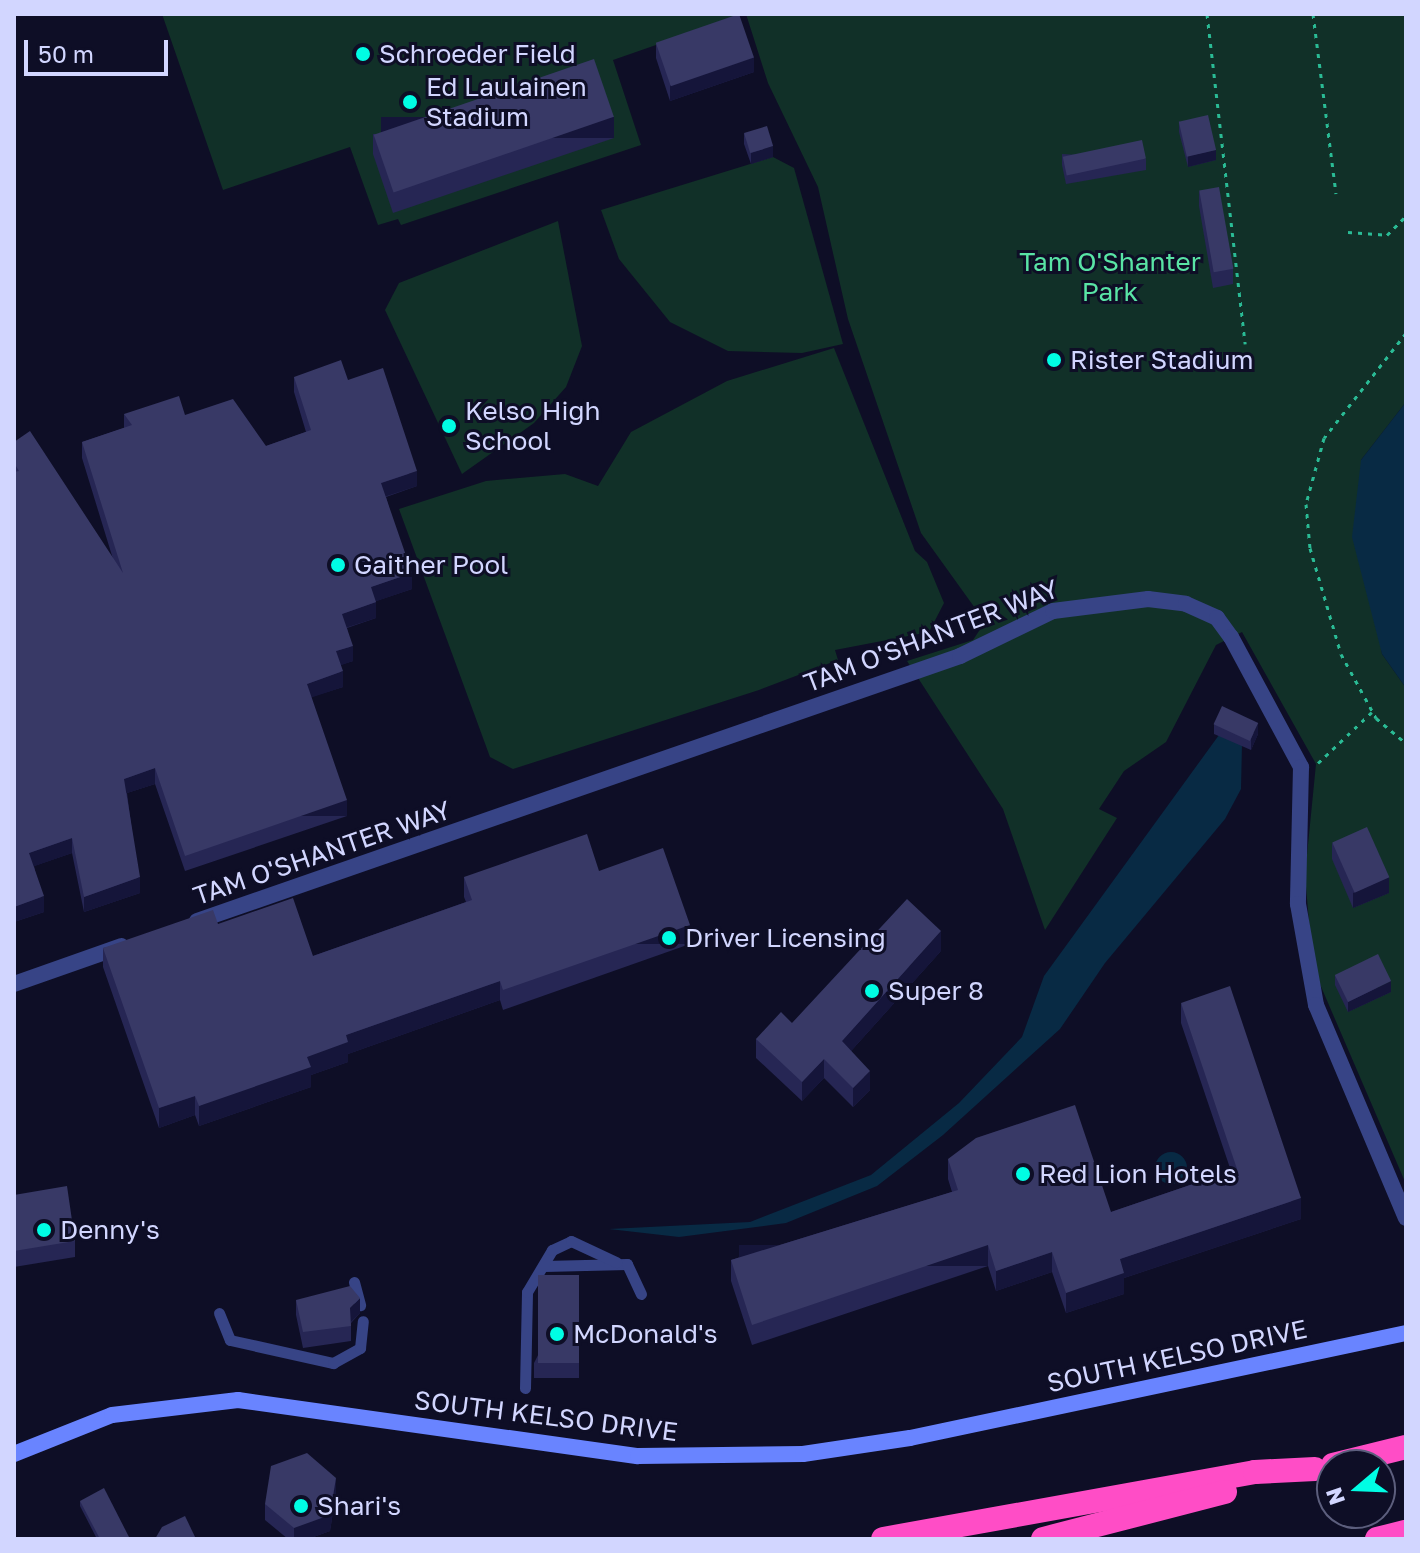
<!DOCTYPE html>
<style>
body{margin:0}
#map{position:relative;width:1420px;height:1553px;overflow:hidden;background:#0e0e26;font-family:"Golos Text",sans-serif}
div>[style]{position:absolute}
.green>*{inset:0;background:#113028}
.water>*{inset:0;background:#082a44}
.round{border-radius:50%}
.path>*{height:3px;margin-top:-1.5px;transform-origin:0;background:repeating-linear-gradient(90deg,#2abb95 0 4px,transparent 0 10px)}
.lane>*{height:11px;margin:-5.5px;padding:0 5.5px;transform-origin:5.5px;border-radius:5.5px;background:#374486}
.street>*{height:16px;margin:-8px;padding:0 8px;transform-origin:8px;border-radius:8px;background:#374486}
.secondary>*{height:16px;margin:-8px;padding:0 8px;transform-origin:8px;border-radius:8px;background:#6984ff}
.highway>*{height:24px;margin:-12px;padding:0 12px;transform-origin:12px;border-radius:12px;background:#ff4dc6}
.wall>*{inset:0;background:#262654}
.shaded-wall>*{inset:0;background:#15153a;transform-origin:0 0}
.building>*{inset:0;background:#383966;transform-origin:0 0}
.dots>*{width:22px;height:22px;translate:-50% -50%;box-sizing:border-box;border:4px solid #0e0e26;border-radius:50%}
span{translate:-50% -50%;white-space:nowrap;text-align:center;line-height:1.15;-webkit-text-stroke:6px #0e0e26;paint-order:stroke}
.poi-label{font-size:26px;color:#d2d6ff}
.left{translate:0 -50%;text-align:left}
.park-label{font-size:26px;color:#59e4a5}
.street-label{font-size:26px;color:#d2d6ff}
.frame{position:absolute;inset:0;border:16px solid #d2d6ff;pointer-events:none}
.north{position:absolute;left:1316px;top:1449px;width:80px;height:80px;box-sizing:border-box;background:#0e0e26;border:2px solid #5c5e7d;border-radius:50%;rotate:251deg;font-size:22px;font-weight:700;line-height:32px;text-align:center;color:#d2d6ff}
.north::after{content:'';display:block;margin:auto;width:28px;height:36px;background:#00fde4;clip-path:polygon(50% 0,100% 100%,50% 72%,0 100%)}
.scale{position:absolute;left:24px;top:40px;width:144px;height:36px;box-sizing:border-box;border:4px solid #d2d6ff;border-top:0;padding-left:10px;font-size:24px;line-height:28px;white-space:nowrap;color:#d2d6ff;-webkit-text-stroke:6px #0e0e26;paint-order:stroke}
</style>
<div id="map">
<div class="green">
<div style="clip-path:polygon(162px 14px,745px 14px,613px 60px,641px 145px,401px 225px,398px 219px,378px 225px,350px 147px,223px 190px)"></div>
<div style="clip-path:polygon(746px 14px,1406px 14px,1406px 402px,1361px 460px,1382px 654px,1406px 688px,1406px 1184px,1313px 968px,1305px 875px,1316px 764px,1242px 632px,1216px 645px,1166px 742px,1124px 771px,1099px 809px,1117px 818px,1045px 930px,1003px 809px,907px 661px,973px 640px,985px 622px,921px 533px,848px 319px,818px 187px,768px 83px)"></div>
<div style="clip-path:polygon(773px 157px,794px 168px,843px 344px,802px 353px,728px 351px,670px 322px,619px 259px,601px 210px)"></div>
<div style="clip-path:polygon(558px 221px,582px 346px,566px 387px,534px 423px,462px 474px,385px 310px,399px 283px)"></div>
<div style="clip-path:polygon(834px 348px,915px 551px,927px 562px,944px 603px,929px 632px,835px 650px,838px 660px,759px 690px,513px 769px,490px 757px,399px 509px,486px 481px,565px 474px,598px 486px,631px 432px,727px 381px)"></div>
</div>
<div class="water">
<div style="clip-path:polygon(1406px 402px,1406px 688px,1382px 654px,1352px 537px,1361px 460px)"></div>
<div style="clip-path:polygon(1219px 735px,1242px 744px,1241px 789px,1225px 819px,1105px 963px,1060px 1029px,943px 1135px,877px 1186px,786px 1223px,679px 1237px,609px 1229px,750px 1222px,871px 1175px,959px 1103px,1022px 1037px,1044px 976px)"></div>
<div class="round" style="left:1155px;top:1152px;width:32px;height:32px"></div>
</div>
<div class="path">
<div style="left:1207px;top:14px;width:332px;rotate:83.4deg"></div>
<div style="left:1313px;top:14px;width:181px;rotate:82.7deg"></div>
<div style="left:1348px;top:232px;width:39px;rotate:4deg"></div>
<div style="left:1387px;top:235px;width:27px;rotate:-45deg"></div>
<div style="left:1406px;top:333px;width:133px;rotate:128deg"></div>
<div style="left:1324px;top:438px;width:68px;rotate:105.3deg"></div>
<div style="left:1306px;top:504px;width:44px;rotate:84.8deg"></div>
<div style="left:1310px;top:548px;width:110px;rotate:73.7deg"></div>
<div style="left:1341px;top:654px;width:73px;rotate:61.3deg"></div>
<div style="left:1376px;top:718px;width:39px;rotate:40deg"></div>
<div style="left:1318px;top:763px;width:74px;rotate:-43.4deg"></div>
</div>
<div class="lane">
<div style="left:544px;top:1266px;width:83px;rotate:-1.4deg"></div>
<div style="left:627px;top:1264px;width:33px;rotate:65deg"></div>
<div style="left:354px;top:1282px;width:24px;rotate:75deg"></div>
<div style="left:219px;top:1313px;width:29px;rotate:68deg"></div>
<div style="left:230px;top:1340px;width:106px;rotate:12.6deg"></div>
<div style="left:333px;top:1363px;width:31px;rotate:-29deg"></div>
<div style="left:360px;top:1348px;width:27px;rotate:-84deg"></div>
<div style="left:525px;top:1388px;width:96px;rotate:-88.8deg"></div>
<div style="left:527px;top:1292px;width:49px;rotate:-59.2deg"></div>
<div style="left:552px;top:1250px;width:21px;rotate:-25deg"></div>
<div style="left:571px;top:1241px;width:50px;rotate:25deg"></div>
</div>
<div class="street">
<div style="left:197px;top:921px;width:808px;rotate:-19.15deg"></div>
<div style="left:960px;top:656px;width:103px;rotate:-25.8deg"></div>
<div style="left:1053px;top:611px;width:96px;rotate:-7.2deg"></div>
<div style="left:1148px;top:599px;width:38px;rotate:7deg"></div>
<div style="left:1186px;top:604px;width:34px;rotate:24deg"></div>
<div style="left:1217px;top:618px;width:24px;rotate:54deg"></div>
<div style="left:1231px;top:637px;width:148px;rotate:61.7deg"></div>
<div style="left:1301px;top:767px;width:137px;rotate:91.3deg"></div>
<div style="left:1298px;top:904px;width:103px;rotate:79.9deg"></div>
<div style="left:1316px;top:1005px;width:231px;rotate:67.1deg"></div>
<div style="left:14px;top:984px;width:114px;rotate:-19.4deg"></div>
</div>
<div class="secondary">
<div style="left:14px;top:1454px;width:105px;rotate:-21.7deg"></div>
<div style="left:112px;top:1415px;width:127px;rotate:-6.8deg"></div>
<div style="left:238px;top:1400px;width:404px;rotate:8deg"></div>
<div style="left:638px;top:1456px;width:165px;rotate:-0.7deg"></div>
<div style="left:803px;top:1454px;width:108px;rotate:-8.5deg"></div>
<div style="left:910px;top:1438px;width:507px;rotate:-11.95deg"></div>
</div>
<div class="highway">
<div style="left:1333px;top:1465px;width:75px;rotate:-13.9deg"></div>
<div style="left:883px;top:1539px;width:378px;rotate:-10.2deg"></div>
<div style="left:1255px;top:1472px;width:60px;rotate:-2.9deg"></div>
<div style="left:1043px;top:1539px;width:188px;rotate:-14.5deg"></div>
<div style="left:1377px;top:1539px;width:30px;rotate:-14deg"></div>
</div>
<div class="wall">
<div style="clip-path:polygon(656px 43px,754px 72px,670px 101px,656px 58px)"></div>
<div style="clip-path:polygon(1179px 121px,1216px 160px,1188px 167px,1179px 132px)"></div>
<div style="clip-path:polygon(744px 133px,773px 157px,751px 164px,744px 144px)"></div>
<div style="clip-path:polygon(373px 134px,614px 138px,393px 213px,373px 154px)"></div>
<div style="clip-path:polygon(1062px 154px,1146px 159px,1146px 170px,1066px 184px,1062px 165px)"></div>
<div style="clip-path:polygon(1199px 190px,1233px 269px,1233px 284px,1213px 288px,1199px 206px)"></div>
<div style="clip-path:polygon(294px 377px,348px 380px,417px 486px,386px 497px,412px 589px,376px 601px,376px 618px,347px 628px,353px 661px,340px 665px,343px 687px,311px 697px,347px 816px,185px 871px,155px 784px,127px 793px,140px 893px,84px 912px,72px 853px,34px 866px,44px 912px,14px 922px,14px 442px,113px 559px,82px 458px,82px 442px,124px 428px,124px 414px,185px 415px,266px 446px,306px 432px,294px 392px)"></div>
<div style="clip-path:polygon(1214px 724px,1258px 734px,1251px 750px,1214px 734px)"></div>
<div style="clip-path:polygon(1332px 843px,1389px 893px,1353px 908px,1332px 859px)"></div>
<div style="clip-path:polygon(599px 871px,690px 944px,503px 1010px,500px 1000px,348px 1054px,348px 1062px,311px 1075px,311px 1087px,199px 1126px,195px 1115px,159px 1128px,103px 967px,103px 948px,218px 924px,313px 956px,466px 902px,464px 897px,464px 877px)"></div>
<div style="clip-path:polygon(941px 951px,851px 1051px,870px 1090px,853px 1107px,824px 1078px,802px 1101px,756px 1058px,756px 1039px,792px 1023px)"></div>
<div style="clip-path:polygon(1335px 975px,1391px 992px,1348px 1012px,1335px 985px)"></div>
<div style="clip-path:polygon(1181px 1003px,1301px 1219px,1124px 1278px,1124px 1294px,1066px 1313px,1052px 1272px,996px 1291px,988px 1266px,752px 1345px,731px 1281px,731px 1260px,952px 1192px,948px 1179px,948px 1159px,1111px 1212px,1231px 1171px,1181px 1023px)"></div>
<div style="clip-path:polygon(14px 1195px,75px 1241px,75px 1257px,14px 1267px)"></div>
<div style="clip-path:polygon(579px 1275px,579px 1378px,534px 1378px,534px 1363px)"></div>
<div style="clip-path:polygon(296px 1300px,360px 1313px,351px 1323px,351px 1341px,303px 1348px,296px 1315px)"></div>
<div style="clip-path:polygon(336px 1493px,330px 1531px,308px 1539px,288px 1539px,265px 1520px,265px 1504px)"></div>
<div style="clip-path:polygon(80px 1501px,129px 1539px,97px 1539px,80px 1506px)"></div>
</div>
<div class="shaded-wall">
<div style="clip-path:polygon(754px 57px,754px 72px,670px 101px,670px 85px)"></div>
<div style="left:614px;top:117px;width:21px;height:233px;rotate:90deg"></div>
<div style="clip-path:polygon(773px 146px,773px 157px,751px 164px,751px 153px)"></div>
<div style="clip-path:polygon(1216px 150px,1216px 160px,1188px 167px,1188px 156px)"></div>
<div style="clip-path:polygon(417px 471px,417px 486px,381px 498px,381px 483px)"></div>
<div style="clip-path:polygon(412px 573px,412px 589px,371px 603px,371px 587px)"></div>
<div style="clip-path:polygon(376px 602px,376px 618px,342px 629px,342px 614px)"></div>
<div style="clip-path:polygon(353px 646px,353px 661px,336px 667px,336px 651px)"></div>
<div style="clip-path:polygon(343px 671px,343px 687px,307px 699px,307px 684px)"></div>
<div style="clip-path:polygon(1258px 723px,1258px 734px,1251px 750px,1251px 739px)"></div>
<div style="clip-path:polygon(155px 768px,155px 784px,124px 794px,124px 779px)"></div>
<div style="left:347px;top:800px;width:16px;height:171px;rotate:90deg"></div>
<div style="clip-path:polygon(72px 838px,72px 853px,29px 868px,29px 853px)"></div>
<div style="clip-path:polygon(140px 877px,140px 893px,84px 912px,84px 897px)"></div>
<div style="clip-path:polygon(1389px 877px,1389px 893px,1353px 908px,1353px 893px)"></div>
<div style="clip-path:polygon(44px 896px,44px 912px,14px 922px,14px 907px)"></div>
<div style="left:690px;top:925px;width:19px;height:198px;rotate:90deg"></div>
<div style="clip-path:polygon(941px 931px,941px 951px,842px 1061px,842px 1041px)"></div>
<div style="clip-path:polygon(500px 981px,500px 1000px,348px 1054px,348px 1062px,311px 1075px,311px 1087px,199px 1126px,199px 1106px,307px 1057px,346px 1035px)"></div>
<div style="clip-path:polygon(1391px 981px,1391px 992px,1348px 1012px,1348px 1002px)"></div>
<div style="clip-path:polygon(824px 1059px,824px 1078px,802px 1101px,802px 1082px)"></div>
<div style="clip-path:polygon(870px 1071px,870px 1090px,853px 1107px,853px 1088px)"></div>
<div style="clip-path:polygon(195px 1096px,195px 1115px,159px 1128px,159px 1108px)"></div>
<div style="clip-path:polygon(1301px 1198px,1301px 1219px,1124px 1278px,1124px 1294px,1066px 1313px,1066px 1293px,1120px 1259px)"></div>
<div style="left:988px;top:1245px;width:21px;height:249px;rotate:90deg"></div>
<div style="clip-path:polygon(1052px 1252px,1052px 1272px,996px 1291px,996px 1271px)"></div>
<div style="clip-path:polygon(360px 1298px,360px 1313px,350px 1323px,350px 1308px)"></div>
<div style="clip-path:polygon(336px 1478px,336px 1493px,330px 1531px,308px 1539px,294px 1539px,294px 1528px)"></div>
</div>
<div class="building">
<div style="left:739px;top:14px;width:46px;height:88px;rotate:71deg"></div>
<div style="left:594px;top:59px;width:61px;height:233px;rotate:71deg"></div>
<div style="left:1208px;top:115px;width:36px;height:30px;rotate:77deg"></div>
<div style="left:767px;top:126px;width:21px;height:24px;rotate:73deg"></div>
<div style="left:1142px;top:140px;width:19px;height:81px;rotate:78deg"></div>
<div style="left:1219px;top:187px;width:83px;height:20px;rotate:80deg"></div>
<div style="clip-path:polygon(341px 360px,348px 380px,383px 368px,417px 471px,381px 483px,412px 573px,371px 587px,376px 602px,342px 614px,353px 646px,336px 651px,343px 671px,307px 684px,347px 800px,185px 856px,155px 768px,124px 779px,140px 877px,84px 897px,72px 838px,29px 853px,44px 896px,14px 907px,14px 472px,19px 471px,14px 463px,14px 442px,30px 431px,123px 573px,82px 442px,132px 425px,124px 414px,179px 396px,185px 415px,233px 399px,266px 446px,311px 430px,294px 377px)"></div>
<div style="left:1222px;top:706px;width:40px;height:20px;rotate:25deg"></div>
<div style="left:1367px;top:827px;width:55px;height:38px;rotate:66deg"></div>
<div style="clip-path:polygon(587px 834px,599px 871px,663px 848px,690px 925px,503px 990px,500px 981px,346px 1035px,348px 1042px,307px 1057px,311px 1067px,199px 1106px,195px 1096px,159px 1108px,103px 948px,213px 910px,218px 924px,293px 898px,313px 956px,472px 900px,464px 877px)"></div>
<div style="clip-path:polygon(907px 899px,941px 931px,842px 1041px,870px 1071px,853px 1088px,824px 1059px,802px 1082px,756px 1039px,781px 1012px,792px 1023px)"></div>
<div style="left:1378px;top:954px;width:30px;height:48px;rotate:64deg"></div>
<div style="clip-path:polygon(1230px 986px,1301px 1198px,1120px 1259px,1124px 1273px,1066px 1293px,1052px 1252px,996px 1271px,988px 1245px,752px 1325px,731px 1260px,958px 1190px,948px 1159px,976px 1138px,1075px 1105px,1111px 1212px,1237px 1169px,1181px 1003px)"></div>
<div style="clip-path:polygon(67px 1186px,75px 1241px,14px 1251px,14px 1195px)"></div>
<div style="left:538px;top:1275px;width:41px;height:88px"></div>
<div style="clip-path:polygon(350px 1286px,360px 1298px,350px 1308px,351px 1326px,303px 1332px,296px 1300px)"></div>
<div style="clip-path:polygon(307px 1453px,336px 1478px,330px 1515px,294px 1528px,265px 1504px,271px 1466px)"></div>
<div style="clip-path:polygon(104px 1488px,129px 1537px,125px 1539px,100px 1539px,80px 1501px)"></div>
<div style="clip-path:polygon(185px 1516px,196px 1539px,155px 1539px,162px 1527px)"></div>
</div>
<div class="dots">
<div style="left:363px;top:54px;background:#00fde4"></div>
<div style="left:410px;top:102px;background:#00fde4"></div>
<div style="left:1054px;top:360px;background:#00fde4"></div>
<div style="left:449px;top:426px;background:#00fde4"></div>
<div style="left:338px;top:565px;background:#00fde4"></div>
<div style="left:669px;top:938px;background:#00fde4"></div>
<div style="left:872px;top:991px;background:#00fde4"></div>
<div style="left:1023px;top:1174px;background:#00fde4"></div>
<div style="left:44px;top:1230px;background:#00fde4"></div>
<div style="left:557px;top:1334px;background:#00fde4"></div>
<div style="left:301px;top:1506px;background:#00fde4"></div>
</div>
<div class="poi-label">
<span class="left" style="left:379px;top:54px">Schroeder Field</span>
<span class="left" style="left:426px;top:102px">Ed Laulainen<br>Stadium</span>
<span class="left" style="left:1070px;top:360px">Rister Stadium</span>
<span class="left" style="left:465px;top:426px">Kelso High<br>School</span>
<span class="left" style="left:354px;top:565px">Gaither Pool</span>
<span class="left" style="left:685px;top:938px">Driver Licensing</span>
<span class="left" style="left:888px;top:991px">Super 8</span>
<span class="left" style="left:1039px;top:1174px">Red Lion Hotels</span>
<span class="left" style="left:60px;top:1230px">Denny's</span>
<span class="left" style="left:573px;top:1334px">McDonald's</span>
<span class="left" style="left:317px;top:1506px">Shari's</span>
</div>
<div class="park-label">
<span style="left:1110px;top:277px">Tam O'Shanter<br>Park</span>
</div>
<div class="street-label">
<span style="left:931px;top:636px;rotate:-21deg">TAM O'SHANTER WAY</span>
<span style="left:322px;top:853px;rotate:-19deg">TAM O'SHANTER WAY</span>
<span style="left:1177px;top:1356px;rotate:-12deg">SOUTH KELSO DRIVE</span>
<span style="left:546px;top:1416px;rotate:7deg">SOUTH KELSO DRIVE</span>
</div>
<div class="frame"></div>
<div class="north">N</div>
<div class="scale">50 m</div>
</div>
